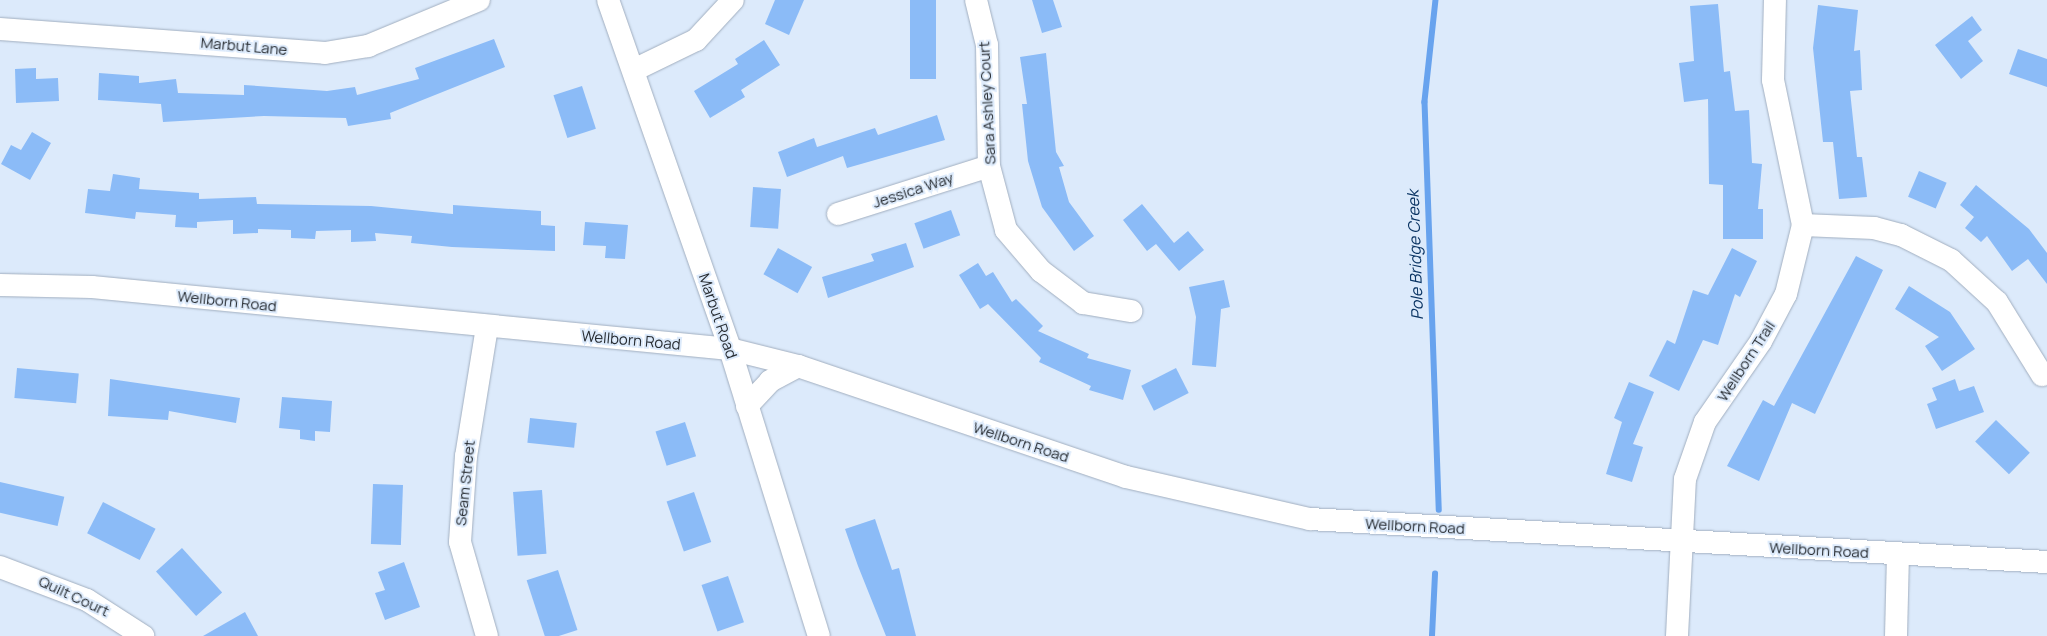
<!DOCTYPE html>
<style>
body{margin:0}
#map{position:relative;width:2047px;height:636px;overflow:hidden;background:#dceafb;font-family:Manrope,sans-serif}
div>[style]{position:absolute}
.stream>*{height:5.5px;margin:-2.75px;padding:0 2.75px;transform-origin:2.75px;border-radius:2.75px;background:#68a3ee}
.building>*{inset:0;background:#8bbbf7;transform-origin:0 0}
.roads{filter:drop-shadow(0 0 1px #a1aebf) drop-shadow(0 0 1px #a1aebf)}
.minor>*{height:22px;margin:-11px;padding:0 11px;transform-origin:11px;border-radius:11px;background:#fff}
span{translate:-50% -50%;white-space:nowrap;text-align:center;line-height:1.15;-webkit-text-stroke:4px #dceafb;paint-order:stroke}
.street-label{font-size:15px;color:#272c32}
.water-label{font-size:16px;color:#0a3463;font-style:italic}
</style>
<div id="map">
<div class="stream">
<div style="left:1436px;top:0;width:103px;rotate:96.2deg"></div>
<div style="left:1425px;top:102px;width:408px;rotate:88deg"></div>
<div style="left:1432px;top:636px;width:62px;rotate:-87.2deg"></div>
</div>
<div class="building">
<div style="clip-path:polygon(775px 0,804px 0,789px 35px,765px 24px)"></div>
<div style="left:910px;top:0;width:26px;height:79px"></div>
<div style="clip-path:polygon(1032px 0,1053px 0,1062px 27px,1042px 33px)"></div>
<div style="clip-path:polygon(1718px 4px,1724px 72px,1730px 71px,1735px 111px,1749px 110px,1752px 163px,1762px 164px,1758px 209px,1763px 209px,1763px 239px,1723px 239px,1723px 185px,1709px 184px,1708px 99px,1684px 102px,1679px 63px,1694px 61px,1690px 6px)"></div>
<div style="clip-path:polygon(1818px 5px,1858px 10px,1854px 51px,1860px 50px,1862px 90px,1850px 91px,1857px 157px,1862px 157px,1867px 197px,1839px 199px,1833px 142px,1823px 142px,1813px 48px)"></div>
<div style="clip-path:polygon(1972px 16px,1982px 30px,1968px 41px,1983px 61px,1961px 79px,1935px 45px)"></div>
<div style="clip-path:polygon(494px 39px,505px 67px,390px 113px,391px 119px,348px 126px,346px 118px,264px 116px,163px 122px,161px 104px,98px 100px,99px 73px,139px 76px,139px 83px,176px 79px,178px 93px,244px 95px,244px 85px,327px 91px,355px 87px,357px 95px,419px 79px,415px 68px)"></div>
<div style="clip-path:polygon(764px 40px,780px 65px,741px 90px,745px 97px,710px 118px,694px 91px,738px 64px,735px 59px)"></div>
<div style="clip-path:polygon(2018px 49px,2047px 59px,2047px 87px,2009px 74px)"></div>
<div style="clip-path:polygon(1046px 53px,1056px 152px,1064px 166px,1059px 167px,1069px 202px,1094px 236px,1074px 251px,1042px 207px,1028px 161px,1022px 104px,1027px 104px,1020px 57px)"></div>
<div style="clip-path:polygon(36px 68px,36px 79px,58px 78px,59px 101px,16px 103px,15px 69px)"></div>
<div style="left:582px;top:86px;width:45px;height:30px;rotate:72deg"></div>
<div style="clip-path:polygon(937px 115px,945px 140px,847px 168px,843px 156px,787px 177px,778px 152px,814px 138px,817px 147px,875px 128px,878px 135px)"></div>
<div style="clip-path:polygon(32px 132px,51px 143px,30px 180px,1px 164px,11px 145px,21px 150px)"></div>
<div style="left:1919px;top:171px;width:30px;height:28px;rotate:23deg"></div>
<div style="clip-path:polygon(113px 174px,140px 178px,139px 189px,199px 193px,199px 199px,256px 197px,257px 204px,371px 206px,453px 214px,453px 205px,541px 211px,541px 225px,555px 226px,555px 251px,452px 247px,411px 243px,412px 236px,375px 233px,376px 241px,351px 242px,351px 230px,316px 231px,315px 239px,291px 238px,291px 230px,258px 229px,258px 233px,233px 234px,233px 220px,197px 222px,197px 228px,175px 227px,176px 215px,136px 212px,135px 219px,85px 213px,88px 189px,110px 191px)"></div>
<div style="clip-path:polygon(1976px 185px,2029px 229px,2047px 253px,2047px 284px,2028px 259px,2012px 271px,1987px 236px,1981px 242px,1965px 228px,1974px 217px,1960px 205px)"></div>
<div style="left:753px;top:187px;width:28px;height:40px;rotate:4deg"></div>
<div style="clip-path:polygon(1142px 204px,1174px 243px,1188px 231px,1204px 250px,1179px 271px,1156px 244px,1147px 251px,1123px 220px)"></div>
<div style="left:951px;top:210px;width:27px;height:39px;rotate:70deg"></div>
<div style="clip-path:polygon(585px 222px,628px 225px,625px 259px,605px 258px,606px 246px,583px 245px)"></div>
<div style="clip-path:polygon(906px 243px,914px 267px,828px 298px,822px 277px,874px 261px,871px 254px)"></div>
<div style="left:778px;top:248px;width:39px;height:30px;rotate:29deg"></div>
<div style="clip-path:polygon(1732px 248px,1757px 261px,1740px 297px,1735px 294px,1718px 345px,1703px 340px,1679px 391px,1649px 376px,1667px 340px,1675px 344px,1693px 290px,1708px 295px)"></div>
<div style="clip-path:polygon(1856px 256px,1883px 270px,1815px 414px,1792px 403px,1759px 481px,1727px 466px,1763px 400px,1774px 406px)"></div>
<div style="clip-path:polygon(978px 263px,986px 276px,993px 272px,1012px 302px,1016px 299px,1043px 326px,1038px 331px,1089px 354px,1087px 358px,1131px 370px,1123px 400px,1089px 390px,1091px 386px,1039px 362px,1041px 358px,988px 304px,980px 309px,959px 275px)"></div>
<div style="clip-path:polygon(1224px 280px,1230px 307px,1221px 309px,1216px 367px,1192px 365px,1196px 317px,1189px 287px)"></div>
<div style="clip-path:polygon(1909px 286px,1950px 312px,1975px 349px,1942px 371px,1925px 346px,1939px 337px,1895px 309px)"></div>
<div style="left:17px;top:368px;width:62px;height:30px;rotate:5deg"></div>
<div style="left:1176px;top:368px;width:28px;height:39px;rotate:63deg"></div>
<div style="clip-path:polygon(110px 379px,240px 398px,236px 423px,169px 411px,168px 420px,108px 416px)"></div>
<div style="clip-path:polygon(1955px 379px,1959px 391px,1974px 386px,1984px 412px,1936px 429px,1927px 404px,1937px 400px,1932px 388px)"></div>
<div style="clip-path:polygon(1629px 382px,1654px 392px,1633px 444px,1643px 447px,1632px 482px,1606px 474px,1622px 422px,1614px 418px)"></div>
<div style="clip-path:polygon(282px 397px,332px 401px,330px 432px,315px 431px,315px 441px,300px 439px,300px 430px,279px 428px)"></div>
<div style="left:530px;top:418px;width:47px;height:25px;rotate:6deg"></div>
<div style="left:1996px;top:420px;width:47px;height:30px;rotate:44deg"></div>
<div style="left:685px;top:422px;width:36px;height:31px;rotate:72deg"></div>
<div style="left:0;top:482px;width:66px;height:30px;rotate:13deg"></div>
<div style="left:373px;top:484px;width:30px;height:60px;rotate:2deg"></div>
<div style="left:542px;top:490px;width:64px;height:29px;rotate:86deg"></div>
<div style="left:694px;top:492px;width:53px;height:29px;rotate:71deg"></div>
<div style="left:103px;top:502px;width:59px;height:35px;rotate:27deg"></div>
<div style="clip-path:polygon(875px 519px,892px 570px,899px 568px,916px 636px,886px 636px,858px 566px,845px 529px)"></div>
<div style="left:182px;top:548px;width:60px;height:35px;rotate:48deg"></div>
<div style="clip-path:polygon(404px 562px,420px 607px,385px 620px,375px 593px,385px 590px,378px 572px)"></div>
<div style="left:558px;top:570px;width:63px;height:33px;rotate:72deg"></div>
<div style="left:728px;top:576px;width:49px;height:28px;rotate:71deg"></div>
<div style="clip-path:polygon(245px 612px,258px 636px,203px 636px)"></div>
</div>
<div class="roads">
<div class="minor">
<div style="left:608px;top:0;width:370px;rotate:70.7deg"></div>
<div style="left:730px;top:349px;width:300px;rotate:72.8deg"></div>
<div style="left:976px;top:0;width:46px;rotate:76.3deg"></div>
<div style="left:987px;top:45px;width:121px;rotate:89.1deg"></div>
<div style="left:989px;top:166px;width:66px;rotate:75.1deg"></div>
<div style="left:1006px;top:230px;width:54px;rotate:49.5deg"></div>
<div style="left:1041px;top:271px;width:53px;rotate:37.3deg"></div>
<div style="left:1083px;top:303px;width:49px;rotate:9.5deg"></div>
<div style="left:0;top:29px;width:326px;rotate:4.2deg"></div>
<div style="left:325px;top:53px;width:44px;rotate:-9.2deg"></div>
<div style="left:368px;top:46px;width:120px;rotate:-22.5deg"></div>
<div style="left:634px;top:70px;width:69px;rotate:-25.8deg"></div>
<div style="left:696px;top:40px;width:54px;rotate:-47.2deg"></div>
<div style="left:838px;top:214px;width:158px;rotate:-17.6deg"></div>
<div style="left:1803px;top:225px;width:71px;rotate:2.4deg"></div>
<div style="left:1874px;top:228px;width:28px;rotate:15deg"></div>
<div style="left:1901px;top:235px;width:56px;rotate:26.6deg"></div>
<div style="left:1951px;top:260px;width:62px;rotate:42.4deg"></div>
<div style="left:1997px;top:302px;width:86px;rotate:58.3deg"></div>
<div style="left:0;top:285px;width:92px;rotate:1.2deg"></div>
<div style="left:92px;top:287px;width:641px;rotate:5.55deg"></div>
<div style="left:730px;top:349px;width:70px;rotate:14deg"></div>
<div style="left:798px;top:366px;width:346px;rotate:18.7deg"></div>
<div style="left:1126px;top:477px;width:189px;rotate:12.9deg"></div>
<div style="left:1310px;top:519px;width:738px;rotate:3.34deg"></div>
<div style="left:487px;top:327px;width:131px;rotate:99.2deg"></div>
<div style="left:466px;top:456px;width:86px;rotate:94deg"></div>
<div style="left:460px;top:542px;width:98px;rotate:74deg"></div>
<div style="left:747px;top:406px;width:34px;rotate:-47deg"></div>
<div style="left:770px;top:381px;width:32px;rotate:-28deg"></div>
<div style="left:0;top:567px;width:93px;rotate:20.8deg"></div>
<div style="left:87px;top:600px;width:67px;rotate:32.7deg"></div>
<div style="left:1677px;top:636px;width:157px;rotate:-87.1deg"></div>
<div style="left:1685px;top:479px;width:60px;rotate:-70.7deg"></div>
<div style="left:1705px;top:422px;width:98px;rotate:-55.3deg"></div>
<div style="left:1761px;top:341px;width:53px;rotate:-62deg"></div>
<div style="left:1786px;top:294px;width:71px;rotate:-76.2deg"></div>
<div style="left:1803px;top:225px;width:148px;rotate:-101.7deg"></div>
<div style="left:1773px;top:80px;width:80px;rotate:-88.6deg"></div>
<div style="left:1896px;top:636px;width:81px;rotate:-88.6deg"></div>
</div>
</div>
<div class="street-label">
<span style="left:244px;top:46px;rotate:5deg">Marbut Lane</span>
<span style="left:987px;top:103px;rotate:-93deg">Sara Ashley Court</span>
<span style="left:913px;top:190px;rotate:-18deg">Jessica Way</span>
<span style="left:227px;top:301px;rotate:6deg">Wellborn Road</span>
<span style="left:718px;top:316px;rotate:71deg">Marbut Road</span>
<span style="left:631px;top:340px;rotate:5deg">Wellborn Road</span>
<span style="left:1746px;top:361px;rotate:-57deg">Wellborn Trail</span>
<span style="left:1021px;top:442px;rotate:18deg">Wellborn Road</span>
<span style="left:465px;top:483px;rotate:-84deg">Seam Street</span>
<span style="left:1415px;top:526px;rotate:3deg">Wellborn Road</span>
<span style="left:1819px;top:550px;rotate:3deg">Wellborn Road</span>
<span style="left:74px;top:596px;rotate:25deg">Quilt Court</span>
</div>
<div class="water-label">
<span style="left:1415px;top:255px;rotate:-92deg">Pole Bridge Creek</span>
</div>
</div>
